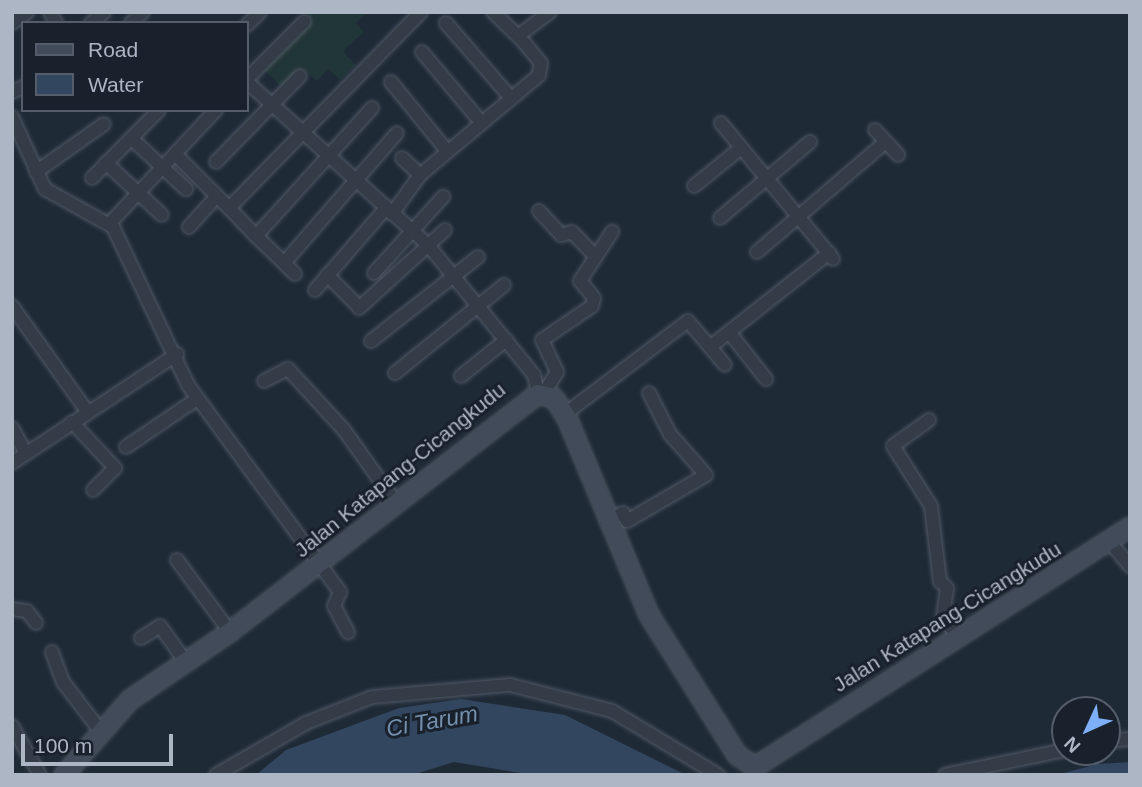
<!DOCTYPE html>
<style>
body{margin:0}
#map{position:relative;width:1142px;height:787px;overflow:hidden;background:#1f2a37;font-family:Helvetica,sans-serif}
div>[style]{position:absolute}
.green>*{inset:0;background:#213638}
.water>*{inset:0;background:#32465f}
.roads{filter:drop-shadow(0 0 2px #505965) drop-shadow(0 0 2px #505965)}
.street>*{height:12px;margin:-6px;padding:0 6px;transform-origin:6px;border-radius:6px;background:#333c47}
.secondary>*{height:18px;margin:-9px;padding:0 9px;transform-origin:9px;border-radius:9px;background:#414b5a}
span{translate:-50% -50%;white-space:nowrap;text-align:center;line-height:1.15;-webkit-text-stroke:6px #18212c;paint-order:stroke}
.street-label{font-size:21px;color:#adb6c4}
.water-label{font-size:23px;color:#748ead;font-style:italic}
.frame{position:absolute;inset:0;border:14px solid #adb6c4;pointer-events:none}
.legend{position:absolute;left:21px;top:21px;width:228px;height:91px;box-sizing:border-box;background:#18212c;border:2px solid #545d69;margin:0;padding:9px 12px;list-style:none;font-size:21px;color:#adb6c4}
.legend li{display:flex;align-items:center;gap:14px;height:35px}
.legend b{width:35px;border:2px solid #545d69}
.north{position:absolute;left:1051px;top:696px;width:70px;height:70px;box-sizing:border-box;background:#18212c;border:2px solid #545d69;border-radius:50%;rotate:225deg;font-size:19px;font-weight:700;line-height:28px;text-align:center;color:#adb6c4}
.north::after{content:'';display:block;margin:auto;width:24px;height:32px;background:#7db0f9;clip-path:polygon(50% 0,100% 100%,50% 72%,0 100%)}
.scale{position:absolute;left:21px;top:734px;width:152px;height:32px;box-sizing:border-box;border:4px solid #adb6c4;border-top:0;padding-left:9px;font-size:21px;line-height:24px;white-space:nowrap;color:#adb6c4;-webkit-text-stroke:5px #18212c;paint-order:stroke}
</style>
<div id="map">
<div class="green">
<div style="clip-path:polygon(306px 12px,367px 12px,356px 23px,364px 32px,343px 51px,356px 65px,340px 80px,328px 69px,317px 81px,303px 69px,284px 89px,263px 69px,312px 20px)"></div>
</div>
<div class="water">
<div style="clip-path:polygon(461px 699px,565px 715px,686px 775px,533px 775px,454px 762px,412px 775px,256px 775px,286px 750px,399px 708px)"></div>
<div style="clip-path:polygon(1130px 762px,1130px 775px,1056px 775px,1098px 764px)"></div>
</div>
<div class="roads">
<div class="street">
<div style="left:50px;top:12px;width:13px;rotate:61deg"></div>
<div style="left:493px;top:12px;width:35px;rotate:44deg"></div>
<div style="left:12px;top:23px;width:19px;rotate:-35deg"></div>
<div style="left:91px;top:23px;width:17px;rotate:-40deg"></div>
<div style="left:131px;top:23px;width:16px;rotate:-43deg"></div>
<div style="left:446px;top:23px;width:98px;rotate:49.1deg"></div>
<div style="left:247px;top:25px;width:18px;rotate:-45deg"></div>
<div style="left:422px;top:52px;width:90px;rotate:50deg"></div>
<div style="left:247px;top:79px;width:81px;rotate:-45deg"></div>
<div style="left:247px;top:82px;width:244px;rotate:42deg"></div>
<div style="left:428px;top:245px;width:168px;rotate:50.8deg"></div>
<div style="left:534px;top:375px;width:19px;rotate:78deg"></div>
<div style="left:391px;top:82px;width:89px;rotate:50.9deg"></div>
<div style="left:12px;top:92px;width:12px;rotate:-24deg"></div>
<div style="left:12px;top:117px;width:79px;rotate:65.4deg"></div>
<div style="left:45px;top:189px;width:78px;rotate:29.2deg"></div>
<div style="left:113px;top:227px;width:175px;rotate:64.6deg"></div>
<div style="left:188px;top:385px;width:257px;rotate:53.7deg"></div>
<div style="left:340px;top:592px;width:15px;rotate:113deg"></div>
<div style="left:334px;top:606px;width:30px;rotate:62deg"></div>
<div style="left:721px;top:123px;width:176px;rotate:50.5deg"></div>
<div style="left:875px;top:130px;width:34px;rotate:47deg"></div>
<div style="left:132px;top:139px;width:74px;rotate:42.8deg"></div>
<div style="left:175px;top:154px;width:76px;rotate:45deg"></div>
<div style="left:402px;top:158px;width:25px;rotate:43deg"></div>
<div style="left:216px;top:162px;width:120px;rotate:-45.7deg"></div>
<div style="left:106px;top:163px;width:76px;rotate:42.9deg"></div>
<div style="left:36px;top:172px;width:83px;rotate:-35.2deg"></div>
<div style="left:92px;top:178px;width:95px;rotate:-45.4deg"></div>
<div style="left:694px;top:186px;width:60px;rotate:-39deg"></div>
<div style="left:539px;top:211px;width:33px;rotate:47deg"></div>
<div style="left:561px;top:235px;width:11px;rotate:-15deg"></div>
<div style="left:572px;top:232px;width:32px;rotate:46deg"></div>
<div style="left:392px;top:214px;width:48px;rotate:-54.3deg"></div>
<div style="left:420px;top:175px;width:155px;rotate:-40deg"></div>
<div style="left:539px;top:75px;width:12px;rotate:-81deg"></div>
<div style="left:541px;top:63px;width:35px;rotate:-130deg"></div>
<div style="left:518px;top:36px;width:40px;rotate:-37deg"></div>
<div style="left:720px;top:218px;width:118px;rotate:-40.2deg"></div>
<div style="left:110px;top:223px;width:155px;rotate:-46.8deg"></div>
<div style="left:189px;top:227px;width:42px;rotate:-47.9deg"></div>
<div style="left:256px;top:236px;width:39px;rotate:-134deg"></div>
<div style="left:229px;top:208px;width:274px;rotate:-45.6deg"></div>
<div style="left:757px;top:252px;width:167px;rotate:-40.6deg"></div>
<div style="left:284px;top:263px;width:39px;rotate:-136deg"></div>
<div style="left:256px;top:236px;width:173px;rotate:-47.8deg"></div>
<div style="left:374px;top:273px;width:103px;rotate:-47.8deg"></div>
<div style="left:295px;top:274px;width:16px;rotate:-135deg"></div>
<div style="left:284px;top:263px;width:172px;rotate:-49deg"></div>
<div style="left:327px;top:275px;width:41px;rotate:45deg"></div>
<div style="left:315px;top:290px;width:108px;rotate:-49.1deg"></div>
<div style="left:12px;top:306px;width:129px;rotate:54.5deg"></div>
<div style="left:359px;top:308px;width:116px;rotate:-42.2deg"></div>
<div style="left:729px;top:332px;width:60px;rotate:51.8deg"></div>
<div style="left:371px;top:341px;width:136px;rotate:-38.1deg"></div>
<div style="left:710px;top:347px;width:152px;rotate:-38.3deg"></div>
<div style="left:395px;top:373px;width:140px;rotate:-38.9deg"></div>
<div style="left:461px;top:376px;width:58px;rotate:-38.7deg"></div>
<div style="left:264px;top:381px;width:27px;rotate:-27deg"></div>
<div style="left:288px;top:369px;width:83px;rotate:47.4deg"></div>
<div style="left:344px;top:430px;width:90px;rotate:54.5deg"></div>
<div style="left:544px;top:393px;width:25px;rotate:-58deg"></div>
<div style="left:557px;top:372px;width:35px;rotate:-115deg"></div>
<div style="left:542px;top:340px;width:60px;rotate:-34.2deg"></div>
<div style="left:592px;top:306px;width:8px;rotate:-76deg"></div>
<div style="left:594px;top:298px;width:22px;rotate:-129deg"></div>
<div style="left:580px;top:281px;width:59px;rotate:-56.9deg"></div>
<div style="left:565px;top:414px;width:154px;rotate:-37.1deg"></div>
<div style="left:688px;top:321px;width:57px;rotate:49.9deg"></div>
<div style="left:929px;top:420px;width:44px;rotate:144.2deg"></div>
<div style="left:893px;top:446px;width:71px;rotate:57.7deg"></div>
<div style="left:931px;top:506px;width:76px;rotate:83.2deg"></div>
<div style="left:940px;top:581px;width:10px;rotate:45deg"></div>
<div style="left:947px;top:588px;width:30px;rotate:98deg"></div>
<div style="left:943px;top:618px;width:25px;rotate:50deg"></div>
<div style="left:72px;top:422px;width:63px;rotate:46.9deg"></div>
<div style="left:115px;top:468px;width:31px;rotate:135deg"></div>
<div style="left:12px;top:428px;width:29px;rotate:61deg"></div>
<div style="left:126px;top:447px;width:86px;rotate:-34.1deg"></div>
<div style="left:12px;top:463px;width:198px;rotate:-33.4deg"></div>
<div style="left:606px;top:521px;width:19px;rotate:-25deg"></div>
<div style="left:623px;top:513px;width:9px;rotate:63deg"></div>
<div style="left:627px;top:521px;width:91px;rotate:-30.2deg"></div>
<div style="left:706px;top:475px;width:55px;rotate:-131.3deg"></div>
<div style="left:670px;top:434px;width:46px;rotate:-117.1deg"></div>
<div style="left:1109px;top:541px;width:33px;rotate:50deg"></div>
<div style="left:177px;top:560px;width:89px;rotate:53.6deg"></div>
<div style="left:12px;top:609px;width:15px;rotate:8deg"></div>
<div style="left:27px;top:611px;width:15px;rotate:53deg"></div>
<div style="left:141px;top:638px;width:22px;rotate:-32deg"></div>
<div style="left:160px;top:626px;width:43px;rotate:54.5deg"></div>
<div style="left:52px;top:652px;width:32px;rotate:70deg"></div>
<div style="left:63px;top:682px;width:59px;rotate:52.5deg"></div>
<div style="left:12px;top:726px;width:56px;rotate:60.3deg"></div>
<div style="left:1107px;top:741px;width:23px;rotate:-5deg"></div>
<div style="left:216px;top:775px;width:104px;rotate:-30deg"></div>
<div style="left:306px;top:723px;width:71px;rotate:-21.5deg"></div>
<div style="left:372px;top:697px;width:139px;rotate:-5deg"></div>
<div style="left:510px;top:685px;width:105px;rotate:14.3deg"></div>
<div style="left:612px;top:711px;width:124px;rotate:31.1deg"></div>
<div style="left:945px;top:775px;width:123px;rotate:-11.8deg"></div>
</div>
<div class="secondary">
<div style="left:64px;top:775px;width:100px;rotate:-48.7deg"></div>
<div style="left:130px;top:700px;width:121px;rotate:-34.2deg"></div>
<div style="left:230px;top:632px;width:389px;rotate:-37.7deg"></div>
<div style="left:538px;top:394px;width:16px;rotate:14deg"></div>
<div style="left:554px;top:398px;width:24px;rotate:57deg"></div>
<div style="left:567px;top:418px;width:213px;rotate:67.4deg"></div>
<div style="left:649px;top:615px;width:165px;rotate:57.8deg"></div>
<div style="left:737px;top:755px;width:22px;rotate:34deg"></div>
<div style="left:755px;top:767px;width:445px;rotate:-32.6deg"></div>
</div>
</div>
<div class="street-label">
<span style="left:400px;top:470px;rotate:-39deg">Jalan Katapang-Cicangkudu</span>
<span style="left:947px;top:617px;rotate:-32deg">Jalan Katapang-Cicangkudu</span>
</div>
<div class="water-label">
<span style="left:432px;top:721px;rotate:-10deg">Ci Tarum</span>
</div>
<div class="frame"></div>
<ul class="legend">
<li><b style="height:9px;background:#414b5a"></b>Road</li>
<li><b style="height:19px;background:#32465f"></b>Water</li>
</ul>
<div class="north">N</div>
<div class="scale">100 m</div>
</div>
